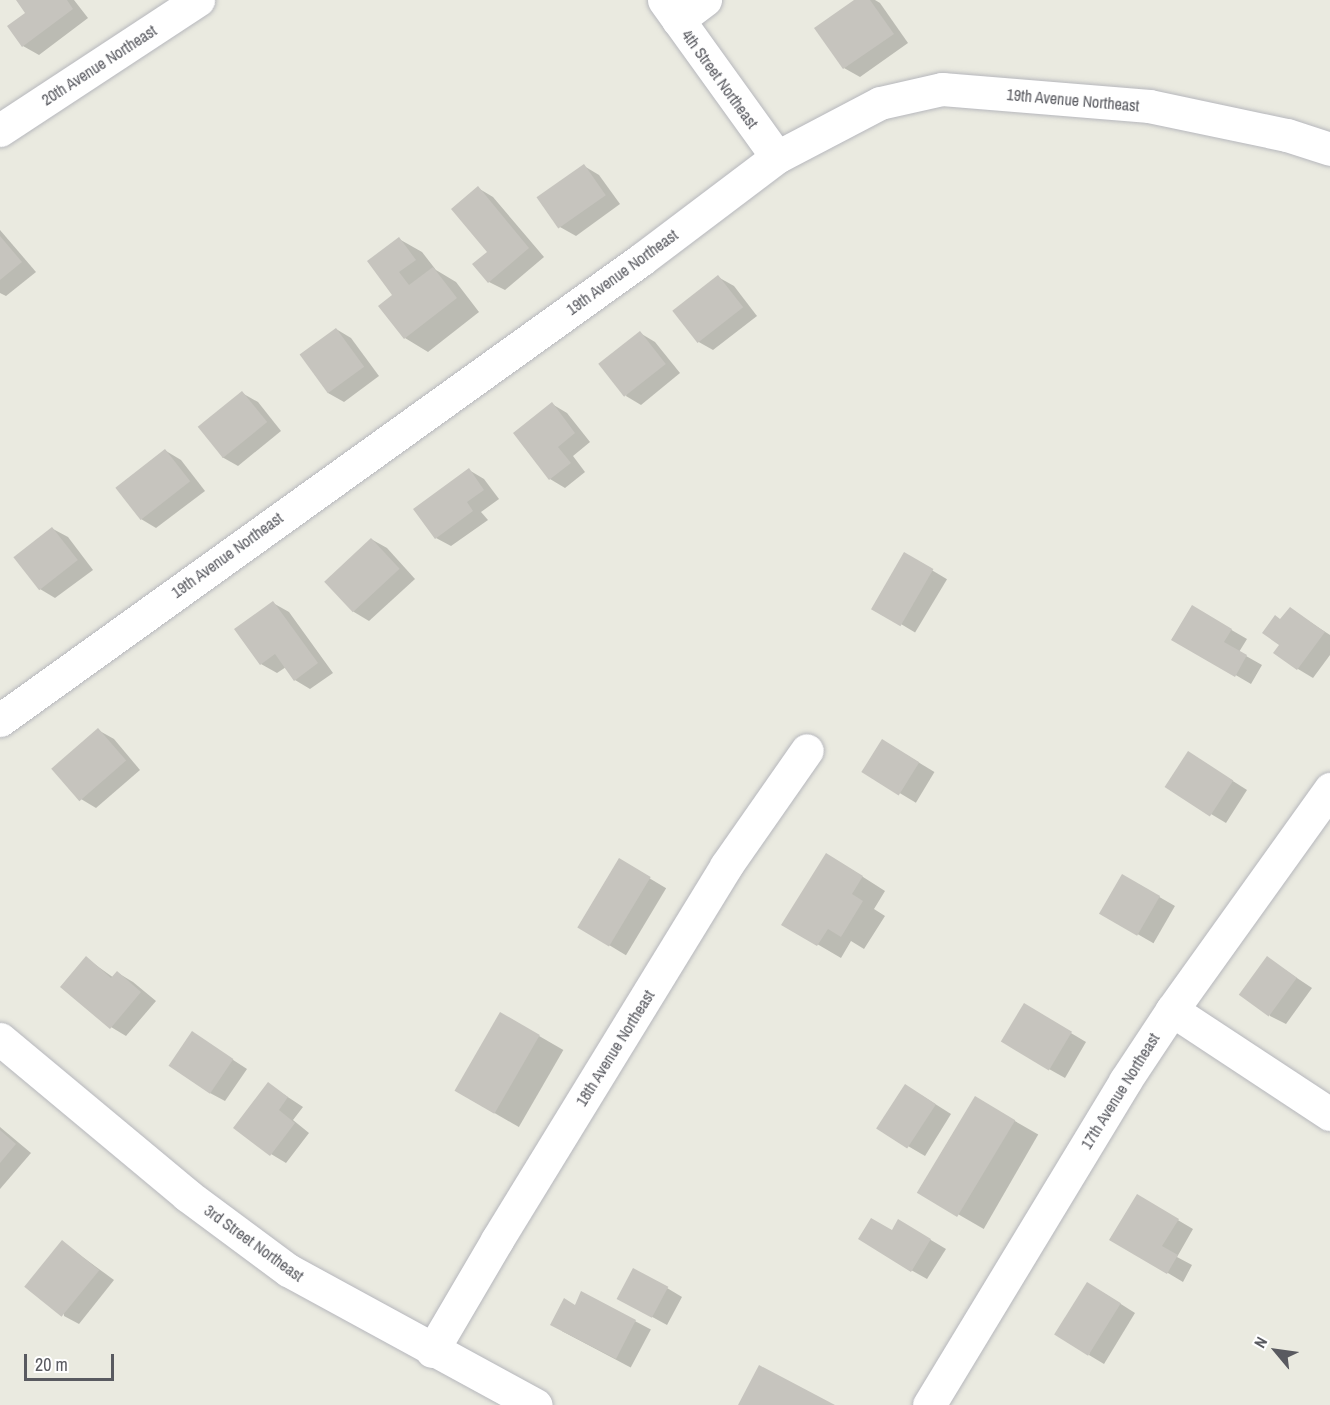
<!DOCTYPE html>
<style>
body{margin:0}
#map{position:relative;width:1330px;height:1405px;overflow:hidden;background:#eaeae0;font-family:"Archivo Narrow",sans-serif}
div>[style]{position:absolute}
.shadow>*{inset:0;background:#0003;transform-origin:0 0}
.building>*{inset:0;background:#c6c4be;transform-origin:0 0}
.roads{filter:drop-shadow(0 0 2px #b6b7bc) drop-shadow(0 0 2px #b6b7bc)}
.street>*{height:33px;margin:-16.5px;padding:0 16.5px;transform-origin:16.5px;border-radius:16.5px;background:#fff}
span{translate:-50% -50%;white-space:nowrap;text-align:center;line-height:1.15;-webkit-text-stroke:4.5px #fff;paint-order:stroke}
.street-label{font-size:16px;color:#595a60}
.north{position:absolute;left:1246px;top:1321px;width:60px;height:60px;-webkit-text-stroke:4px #fff;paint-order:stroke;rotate:299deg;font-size:16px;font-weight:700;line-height:24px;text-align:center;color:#595a60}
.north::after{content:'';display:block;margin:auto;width:21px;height:27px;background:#595a60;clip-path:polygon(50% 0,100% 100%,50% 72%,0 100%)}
.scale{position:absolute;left:24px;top:1354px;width:90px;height:27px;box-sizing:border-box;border:3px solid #595a60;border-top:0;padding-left:8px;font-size:18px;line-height:21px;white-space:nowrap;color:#595a60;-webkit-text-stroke:4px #fff;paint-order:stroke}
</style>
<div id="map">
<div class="shadow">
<div style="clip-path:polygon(18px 0,74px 0,88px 18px,39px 55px,23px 46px,27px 13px)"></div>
<div style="clip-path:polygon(857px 0,875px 0,880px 3px,908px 43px,860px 77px,844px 68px)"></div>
<div style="clip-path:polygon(584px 166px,599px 175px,620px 204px,576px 236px,560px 227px,539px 198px)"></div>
<div style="clip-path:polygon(478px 188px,493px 197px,544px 257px,505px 290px,489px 282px,489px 252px)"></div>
<div style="clip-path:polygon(0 230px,36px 272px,6px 296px,0 293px)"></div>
<div style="clip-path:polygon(399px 239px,422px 252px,436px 270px,456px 282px,479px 312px,428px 352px,405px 338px,395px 295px)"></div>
<div style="clip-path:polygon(718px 277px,734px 286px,757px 316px,713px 350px,697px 341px,674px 311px)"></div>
<div style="clip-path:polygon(336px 329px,351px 338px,379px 376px,344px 402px,328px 393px)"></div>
<div style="clip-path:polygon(640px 333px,655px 342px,680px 373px,641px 405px,626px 396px)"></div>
<div style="clip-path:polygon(242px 393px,258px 402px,281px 431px,238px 466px,222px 457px)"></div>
<div style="clip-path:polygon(552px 404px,567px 413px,590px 442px,573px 456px,585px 472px,565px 488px,550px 479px)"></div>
<div style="clip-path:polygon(166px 451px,181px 460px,205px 491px,156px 528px,141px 519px)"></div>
<div style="clip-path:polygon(469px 470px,484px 479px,499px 499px,481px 512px,488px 520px,451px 546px,436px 538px)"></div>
<div style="clip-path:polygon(53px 529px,68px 537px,93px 570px,55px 598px,40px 589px,15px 557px)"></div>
<div style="clip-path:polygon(371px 539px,387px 548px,415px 579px,369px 621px,354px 612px,326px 582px)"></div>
<div style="left:905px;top:554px;width:49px;height:62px;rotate:31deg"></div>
<div style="clip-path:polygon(273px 603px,289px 612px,333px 673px,310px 689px,295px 680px,286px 667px,277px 673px,261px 664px)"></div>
<div style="clip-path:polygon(1192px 607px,1247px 639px,1239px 652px,1262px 665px,1251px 684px,1174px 639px)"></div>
<div style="clip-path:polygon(1290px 609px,1330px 635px,1330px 655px,1313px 678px,1298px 669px,1281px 645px,1281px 620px)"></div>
<div style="clip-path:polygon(98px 730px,114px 739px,140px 770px,96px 808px,81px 799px)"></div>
<div style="left:883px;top:741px;width:60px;height:36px;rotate:31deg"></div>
<div style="clip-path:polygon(1203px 762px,1247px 790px,1226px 823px,1211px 814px)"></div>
<div style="left:619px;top:860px;width:55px;height:78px;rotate:31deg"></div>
<div style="clip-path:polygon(849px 868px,885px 891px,874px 909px,885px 916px,864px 949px,851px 941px,841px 958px,783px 924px)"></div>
<div style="left:1123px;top:876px;width:60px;height:43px;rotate:30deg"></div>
<div style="clip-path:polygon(86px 958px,114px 978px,118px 973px,133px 982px,156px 1001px,126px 1036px,111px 1027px)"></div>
<div style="clip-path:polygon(1267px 958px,1312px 988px,1286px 1024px,1270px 1016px)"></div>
<div style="left:501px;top:1014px;width:72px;height:89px;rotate:30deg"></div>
<div style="clip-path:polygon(1039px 1014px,1086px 1042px,1065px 1078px,1049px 1069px)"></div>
<div style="clip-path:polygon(192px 1033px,247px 1069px,225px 1101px,210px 1093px)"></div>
<div style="clip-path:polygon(268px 1084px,303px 1107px,293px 1120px,309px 1133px,286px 1163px,271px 1154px)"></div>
<div style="clip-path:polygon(921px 1095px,951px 1114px,925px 1156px,879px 1129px)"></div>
<div style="left:975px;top:1098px;width:73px;height:109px;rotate:30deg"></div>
<div style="clip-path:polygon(0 1127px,31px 1153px,0 1189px)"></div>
<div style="clip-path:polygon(1137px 1196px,1193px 1229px,1177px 1257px,1192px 1265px,1183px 1282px,1111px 1239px)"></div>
<div style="clip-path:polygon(899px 1221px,946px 1249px,927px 1279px,911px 1270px,892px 1232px)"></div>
<div style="clip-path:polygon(62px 1242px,114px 1280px,79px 1324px,64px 1316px)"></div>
<div style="clip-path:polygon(667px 1288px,682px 1297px,667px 1325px,634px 1307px)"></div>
<div style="clip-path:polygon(1102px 1292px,1135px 1313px,1104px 1364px,1089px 1355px)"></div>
<div style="left:582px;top:1293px;width:78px;height:43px;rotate:28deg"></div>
</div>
<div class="building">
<div style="clip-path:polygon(16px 0,67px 0,73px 9px,22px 47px,7px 26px,25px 13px)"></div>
<div style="clip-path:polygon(854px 0,870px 0,894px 34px,843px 69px,814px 28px)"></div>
<div style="left:584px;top:164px;width:38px;height:58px;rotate:55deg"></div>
<div style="clip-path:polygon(478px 186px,529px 248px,488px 283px,472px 264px,487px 252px,451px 209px)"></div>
<div style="clip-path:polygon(0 236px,22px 262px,0 280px)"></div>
<div style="clip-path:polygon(399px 237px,416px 260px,399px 272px,409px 285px,433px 267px,457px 298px,404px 339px,378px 306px,392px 295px,367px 261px)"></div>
<div style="left:718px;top:275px;width:41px;height:58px;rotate:52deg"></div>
<div style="left:336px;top:328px;width:48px;height:45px;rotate:54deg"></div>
<div style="left:640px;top:331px;width:42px;height:53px;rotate:52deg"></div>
<div style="left:242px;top:391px;width:40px;height:57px;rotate:51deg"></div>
<div style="clip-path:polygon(552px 402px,575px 433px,558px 447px,571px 463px,549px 480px,513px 433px)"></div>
<div style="left:165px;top:449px;width:41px;height:63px;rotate:52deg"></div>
<div style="clip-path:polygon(469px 468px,484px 490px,467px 502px,473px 511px,435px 539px,413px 509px)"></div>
<div style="left:52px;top:527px;width:42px;height:49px;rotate:52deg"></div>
<div style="left:371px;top:538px;width:42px;height:64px;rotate:47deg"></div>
<div style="left:904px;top:552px;width:34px;height:66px;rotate:30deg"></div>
<div style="clip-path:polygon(273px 601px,318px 663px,294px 681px,275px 654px,260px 665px,234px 629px)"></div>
<div style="clip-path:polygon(1192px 605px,1232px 629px,1224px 642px,1247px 655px,1235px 677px,1171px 640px)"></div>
<div style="clip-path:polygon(1290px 607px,1325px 632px,1297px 670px,1273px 653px,1279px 645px,1262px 633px,1275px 615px,1280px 619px)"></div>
<div style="left:98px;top:728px;width:43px;height:62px;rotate:49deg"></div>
<div style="left:882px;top:739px;width:44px;height:39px;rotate:32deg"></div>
<div style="left:1188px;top:751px;width:54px;height:43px;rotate:33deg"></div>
<div style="clip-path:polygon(826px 853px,863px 876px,852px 894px,863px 901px,841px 937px,828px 929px,817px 946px,781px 925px)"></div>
<div style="left:619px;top:858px;width:37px;height:81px;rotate:31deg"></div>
<div style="left:1122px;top:874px;width:44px;height:46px;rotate:30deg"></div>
<div style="clip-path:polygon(86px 956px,111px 978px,117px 971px,141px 992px,110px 1029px,60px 987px)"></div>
<div style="left:1267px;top:956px;width:37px;height:48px;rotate:36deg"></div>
<div style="left:1024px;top:1003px;width:56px;height:45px;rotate:31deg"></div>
<div style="left:500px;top:1012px;width:46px;height:91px;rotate:30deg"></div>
<div style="left:192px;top:1031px;width:50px;height:42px;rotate:34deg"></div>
<div style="clip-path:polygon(268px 1082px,288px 1097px,279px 1110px,295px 1123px,270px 1156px,233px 1128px)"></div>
<div style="left:905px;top:1084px;width:37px;height:53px;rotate:33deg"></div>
<div style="left:975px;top:1096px;width:47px;height:113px;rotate:31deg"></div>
<div style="clip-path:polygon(0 1130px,16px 1144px,0 1163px)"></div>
<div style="clip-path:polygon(1137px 1194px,1179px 1219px,1162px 1246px,1178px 1255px,1167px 1274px,1109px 1240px)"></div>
<div style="clip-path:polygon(871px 1218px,892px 1230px,898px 1219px,931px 1239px,911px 1272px,858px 1239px)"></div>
<div style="left:62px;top:1240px;width:48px;height:60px;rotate:39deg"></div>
<div style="left:633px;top:1268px;width:40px;height:35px;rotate:28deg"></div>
<div style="left:1087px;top:1282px;width:40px;height:62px;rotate:32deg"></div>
<div style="clip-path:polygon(581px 1291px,636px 1320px,616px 1359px,550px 1325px,564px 1298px,575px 1305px)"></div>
<div style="clip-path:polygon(759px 1365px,835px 1405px,738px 1405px)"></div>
</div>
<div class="roads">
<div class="street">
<div style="left:664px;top:0;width:193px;rotate:54.3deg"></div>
<div style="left:678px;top:20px;width:34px;rotate:-37deg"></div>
<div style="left:0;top:130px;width:237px;rotate:-33.3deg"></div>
<div style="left:0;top:720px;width:790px;rotate:-35.68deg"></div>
<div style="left:642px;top:259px;width:169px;rotate:-37.1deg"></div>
<div style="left:777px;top:157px;width:116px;rotate:-27.7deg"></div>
<div style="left:880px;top:103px;width:64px;rotate:-12.7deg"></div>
<div style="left:942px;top:89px;width:208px;rotate:4.7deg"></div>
<div style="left:1149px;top:106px;width:141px;rotate:11.9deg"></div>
<div style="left:1287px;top:135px;width:45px;rotate:18deg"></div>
<div style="left:1172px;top:1010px;width:189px;rotate:33.4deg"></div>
<div style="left:0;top:1039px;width:244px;rotate:39.8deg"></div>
<div style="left:187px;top:1195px;width:126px;rotate:36.6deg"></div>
<div style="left:288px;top:1270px;width:282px;rotate:28.6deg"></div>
<div style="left:432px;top:1351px;width:129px;rotate:-59.6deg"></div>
<div style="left:497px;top:1240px;width:439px;rotate:-58.5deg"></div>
<div style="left:726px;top:866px;width:141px;rotate:-55.1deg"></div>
<div style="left:929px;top:1405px;width:379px;rotate:-58.8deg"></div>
<div style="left:1125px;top:1081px;width:85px;rotate:-56.5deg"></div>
<div style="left:1172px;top:1010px;width:272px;rotate:-54.4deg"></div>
</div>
</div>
<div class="street-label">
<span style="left:99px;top:65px;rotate:-33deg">20th Avenue Northeast</span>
<span style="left:720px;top:79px;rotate:54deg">4th Street Northeast</span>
<span style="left:1073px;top:100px;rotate:5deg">19th Avenue Northeast</span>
<span style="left:622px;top:272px;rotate:-36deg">19th Avenue Northeast</span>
<span style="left:227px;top:555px;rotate:-36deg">19th Avenue Northeast</span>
<span style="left:615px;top:1048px;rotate:-58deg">18th Avenue Northeast</span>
<span style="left:1120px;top:1091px;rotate:-58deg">17th Avenue Northeast</span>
<span style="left:254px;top:1243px;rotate:36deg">3rd Street Northeast</span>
</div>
<div class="north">N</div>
<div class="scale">20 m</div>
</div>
